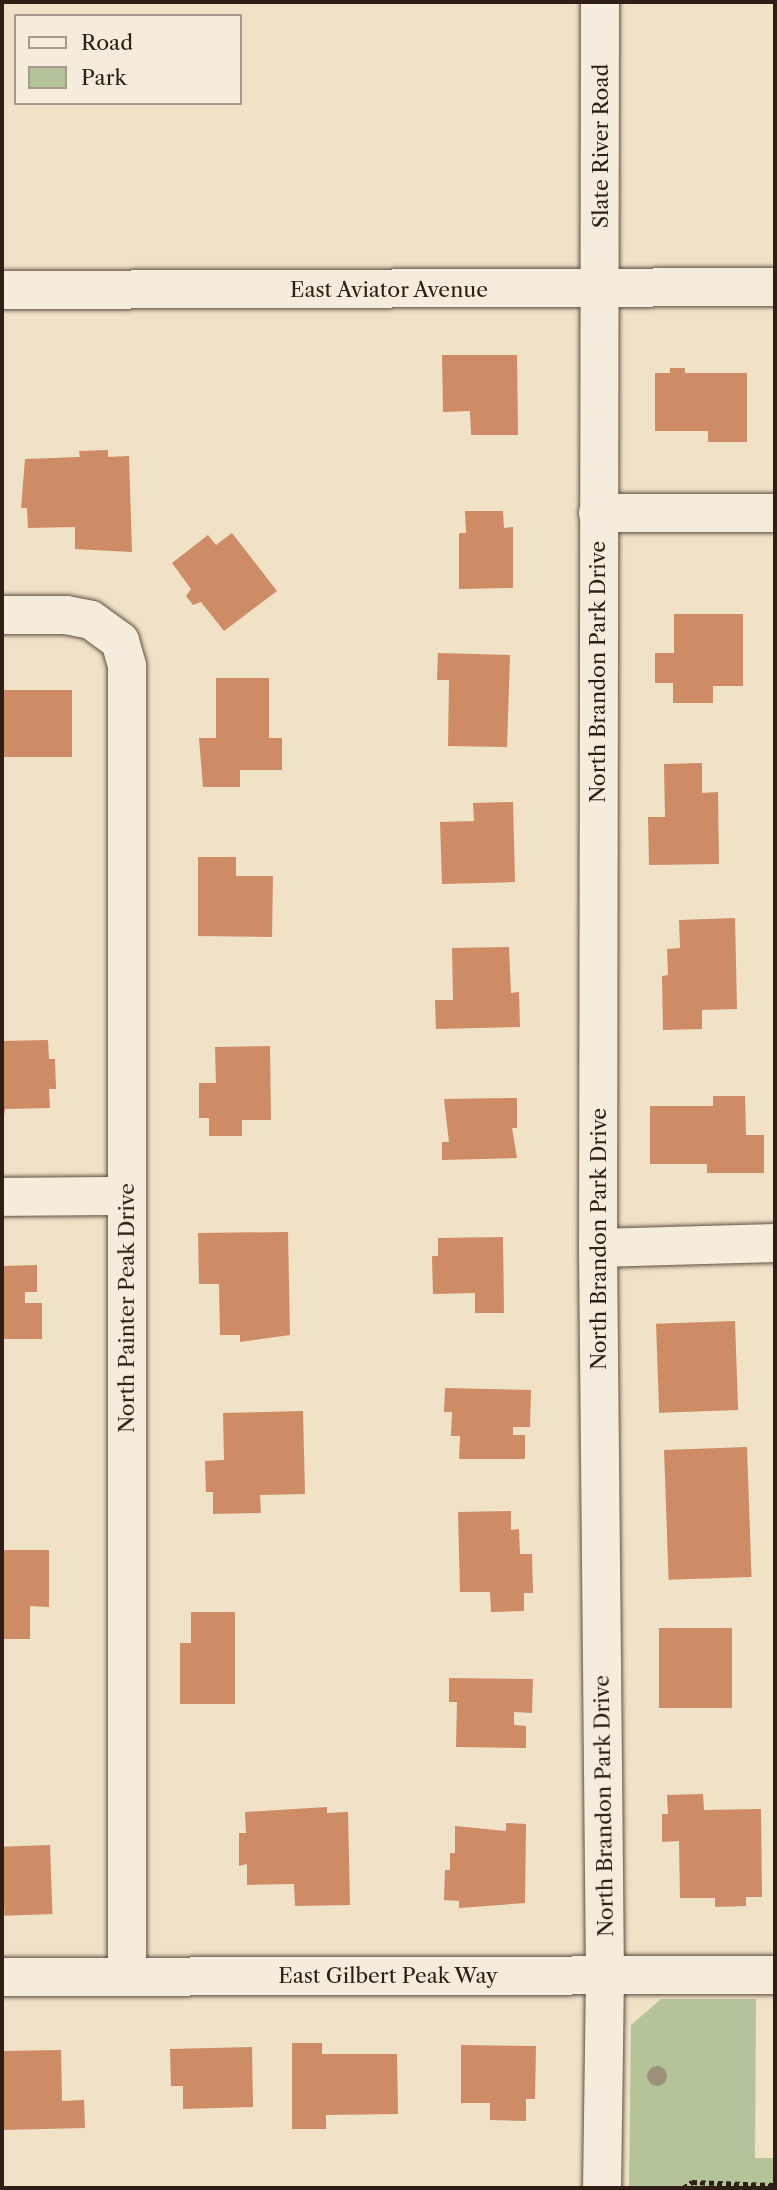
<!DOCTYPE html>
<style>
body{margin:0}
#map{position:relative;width:777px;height:2190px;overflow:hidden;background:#f0e1c7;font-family:"Libre Caslon Text",serif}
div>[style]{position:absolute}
.green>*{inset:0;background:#b5c399}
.building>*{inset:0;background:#cd8b66;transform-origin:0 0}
.path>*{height:4.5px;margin-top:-2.25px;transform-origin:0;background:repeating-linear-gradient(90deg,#2f1e16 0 5px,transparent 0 8.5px)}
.roads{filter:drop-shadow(0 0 2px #5f4f42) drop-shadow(0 0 2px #5f4f42)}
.minor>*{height:38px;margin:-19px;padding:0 19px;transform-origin:19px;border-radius:19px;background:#f5ecdb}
.trees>*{width:20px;height:20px;margin:-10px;border-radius:50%;background:#9c917b}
span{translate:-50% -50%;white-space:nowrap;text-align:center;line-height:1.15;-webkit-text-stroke:6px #f5ecdb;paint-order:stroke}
.street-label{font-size:21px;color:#2f1e16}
.frame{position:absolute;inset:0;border:4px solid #2f1e16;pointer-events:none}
.legend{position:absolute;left:14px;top:14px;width:228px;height:91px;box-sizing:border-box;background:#f5ecdb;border:2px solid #a69a8c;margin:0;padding:9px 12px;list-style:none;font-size:21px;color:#2f1e16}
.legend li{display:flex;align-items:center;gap:14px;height:35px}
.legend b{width:35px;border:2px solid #a69a8c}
</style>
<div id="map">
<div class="green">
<div style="clip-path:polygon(661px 1999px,756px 1999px,755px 2158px,775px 2158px,775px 2188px,629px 2188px,631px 2025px)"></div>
</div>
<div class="building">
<div style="clip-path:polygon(442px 355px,517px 355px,518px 435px,471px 435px,470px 411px,443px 412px)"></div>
<div style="clip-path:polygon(670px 368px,685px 368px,685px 373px,747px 373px,747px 442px,708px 442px,708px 431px,655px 431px,655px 373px,670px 373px)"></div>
<div style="clip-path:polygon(108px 450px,108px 457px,129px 456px,132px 552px,75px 549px,75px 527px,28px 528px,27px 508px,21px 508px,25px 459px,80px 457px,79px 451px)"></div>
<div style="clip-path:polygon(465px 511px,503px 511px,504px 528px,513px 527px,513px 588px,459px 589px,459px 533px,466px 533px)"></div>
<div style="clip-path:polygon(232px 533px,277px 591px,224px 631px,201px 602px,193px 605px,186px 596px,191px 589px,172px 563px,208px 535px,216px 545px)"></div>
<div style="clip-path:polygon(674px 614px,743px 614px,743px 686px,713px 686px,713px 703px,673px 703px,673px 683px,655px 683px,655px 653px,674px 653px)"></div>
<div style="clip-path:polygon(438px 653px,510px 655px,507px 747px,448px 746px,449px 680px,437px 680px)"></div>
<div style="clip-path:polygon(216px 678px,269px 678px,269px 738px,282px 738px,282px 770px,240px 770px,240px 787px,203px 787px,199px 738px,216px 738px)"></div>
<div style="left:2px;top:690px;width:70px;height:67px"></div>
<div style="clip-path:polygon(702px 763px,702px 793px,718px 792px,719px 864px,649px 865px,648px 817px,665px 817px,664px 764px)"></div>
<div style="clip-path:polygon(513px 802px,515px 882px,442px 884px,440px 822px,474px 821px,473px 803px)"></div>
<div style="clip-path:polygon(198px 857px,236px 857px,236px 876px,273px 876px,272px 937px,198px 936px)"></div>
<div style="clip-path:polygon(735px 918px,737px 1009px,702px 1010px,702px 1029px,663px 1030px,662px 976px,668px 975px,667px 949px,680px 948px,679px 920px)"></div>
<div style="clip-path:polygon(509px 947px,511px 993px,519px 992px,520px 1027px,436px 1029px,435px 1000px,453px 1000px,452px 948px)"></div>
<div style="clip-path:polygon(48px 1040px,49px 1059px,55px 1059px,56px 1089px,49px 1089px,50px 1108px,5px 1109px,2px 1131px,2px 1041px)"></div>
<div style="clip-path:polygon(270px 1046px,271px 1120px,242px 1120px,242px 1136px,209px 1136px,209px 1118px,199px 1118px,199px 1083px,216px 1083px,215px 1047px)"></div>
<div style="clip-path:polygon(713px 1096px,745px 1096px,746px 1135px,764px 1135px,764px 1173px,707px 1173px,707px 1164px,650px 1164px,650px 1106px,713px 1106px)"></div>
<div style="clip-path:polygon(517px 1098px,517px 1128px,512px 1128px,517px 1158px,442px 1160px,442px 1142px,449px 1142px,444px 1099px)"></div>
<div style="clip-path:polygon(288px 1232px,290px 1335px,240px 1342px,240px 1335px,220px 1335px,219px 1284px,199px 1284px,198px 1233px)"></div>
<div style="clip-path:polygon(503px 1237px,504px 1313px,475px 1313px,475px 1293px,433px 1294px,432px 1256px,438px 1256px,438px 1238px)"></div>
<div style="clip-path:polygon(37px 1265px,37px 1292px,25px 1292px,25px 1303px,42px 1303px,42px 1339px,2px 1339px,2px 1266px)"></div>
<div style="left:735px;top:1321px;width:89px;height:79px;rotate:88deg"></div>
<div style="clip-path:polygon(445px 1388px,531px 1390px,530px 1427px,513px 1427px,513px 1435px,525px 1435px,525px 1459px,459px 1459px,460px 1436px,451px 1436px,452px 1412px,444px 1412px)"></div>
<div style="clip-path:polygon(303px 1411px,305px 1494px,260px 1495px,261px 1513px,213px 1514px,213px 1492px,206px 1492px,205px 1461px,224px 1460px,223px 1413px)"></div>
<div style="left:747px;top:1447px;width:130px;height:83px;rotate:88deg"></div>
<div style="clip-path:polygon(511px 1511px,511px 1530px,519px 1529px,520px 1554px,532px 1554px,533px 1593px,524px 1593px,524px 1611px,491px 1612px,490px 1592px,460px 1592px,458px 1512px)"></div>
<div style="clip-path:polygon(2px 1550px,49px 1550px,49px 1607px,30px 1606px,30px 1639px,2px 1639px)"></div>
<div style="clip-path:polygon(191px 1612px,235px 1612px,235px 1704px,180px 1704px,180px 1643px,191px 1643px)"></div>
<div style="left:659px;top:1628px;width:73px;height:80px"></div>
<div style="clip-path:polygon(449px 1678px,533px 1679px,532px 1713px,514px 1712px,514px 1725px,526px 1726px,526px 1748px,456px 1747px,457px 1702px,449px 1702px)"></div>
<div style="clip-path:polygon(703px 1794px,704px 1810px,761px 1809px,762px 1897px,746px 1897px,746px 1906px,715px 1907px,715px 1898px,680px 1898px,679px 1841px,662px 1842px,662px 1814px,668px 1814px,667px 1795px)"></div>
<div style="clip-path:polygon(327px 1807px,327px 1813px,348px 1812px,350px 1905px,295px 1906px,294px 1884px,247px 1885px,247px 1864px,239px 1866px,239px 1833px,246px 1833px,245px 1812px)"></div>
<div style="clip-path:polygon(506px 1823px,526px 1824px,525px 1903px,459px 1908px,459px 1901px,444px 1900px,445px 1870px,450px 1870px,450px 1853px,455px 1853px,455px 1826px,506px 1831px)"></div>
<div style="left:50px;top:1845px;width:69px;height:48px;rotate:88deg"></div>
<div style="clip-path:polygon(292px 2043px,322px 2043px,322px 2054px,397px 2054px,398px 2114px,326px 2115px,326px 2129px,292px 2129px)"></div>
<div style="clip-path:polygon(461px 2045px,536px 2046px,535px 2099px,526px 2099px,526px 2121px,490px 2120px,490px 2103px,461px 2103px)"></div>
<div style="clip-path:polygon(252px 2047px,253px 2107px,183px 2109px,183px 2086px,171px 2086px,170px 2049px)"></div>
<div style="clip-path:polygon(61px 2050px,62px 2101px,84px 2100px,85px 2128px,2px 2130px,2px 2051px)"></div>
</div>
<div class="path">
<div style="left:683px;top:2188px;width:11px;rotate:-34deg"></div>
<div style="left:692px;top:2182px;width:83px;rotate:2.1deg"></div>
</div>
<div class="roads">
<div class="minor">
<div style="left:600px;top:2px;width:1246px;rotate:90.09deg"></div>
<div style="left:598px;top:1248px;width:728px;rotate:89.45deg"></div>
<div style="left:605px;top:1976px;width:212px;rotate:90.8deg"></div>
<div style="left:2px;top:290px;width:773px;rotate:-0.22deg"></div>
<div style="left:598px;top:513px;width:177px"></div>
<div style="left:2px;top:615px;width:64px"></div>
<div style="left:66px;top:615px;width:25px;rotate:11deg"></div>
<div style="left:91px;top:620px;width:36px;rotate:36deg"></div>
<div style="left:120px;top:641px;width:26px;rotate:74deg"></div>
<div style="left:127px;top:666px;width:1309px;rotate:90deg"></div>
<div style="left:2px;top:1197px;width:125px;rotate:-0.5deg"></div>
<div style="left:598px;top:1248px;width:177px;rotate:-1.6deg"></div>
<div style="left:2px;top:1977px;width:773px;rotate:-0.15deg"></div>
</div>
</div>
<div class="trees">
<div style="left:657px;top:2076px"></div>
</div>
<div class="street-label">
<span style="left:601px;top:146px;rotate:-90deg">Slate River Road</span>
<span style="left:389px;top:290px">East Aviator Avenue</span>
<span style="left:598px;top:672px;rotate:-90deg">North Brandon Park Drive</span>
<span style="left:599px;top:1239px;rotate:-90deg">North Brandon Park Drive</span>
<span style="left:127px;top:1308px;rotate:-90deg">North Painter Peak Drive</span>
<span style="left:604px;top:1806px;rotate:-91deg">North Brandon Park Drive</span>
<span style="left:388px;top:1976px">East Gilbert Peak Way</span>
</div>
<div class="frame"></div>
<ul class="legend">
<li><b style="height:9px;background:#f5ecdb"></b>Road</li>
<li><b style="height:19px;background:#b5c399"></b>Park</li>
</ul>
</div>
